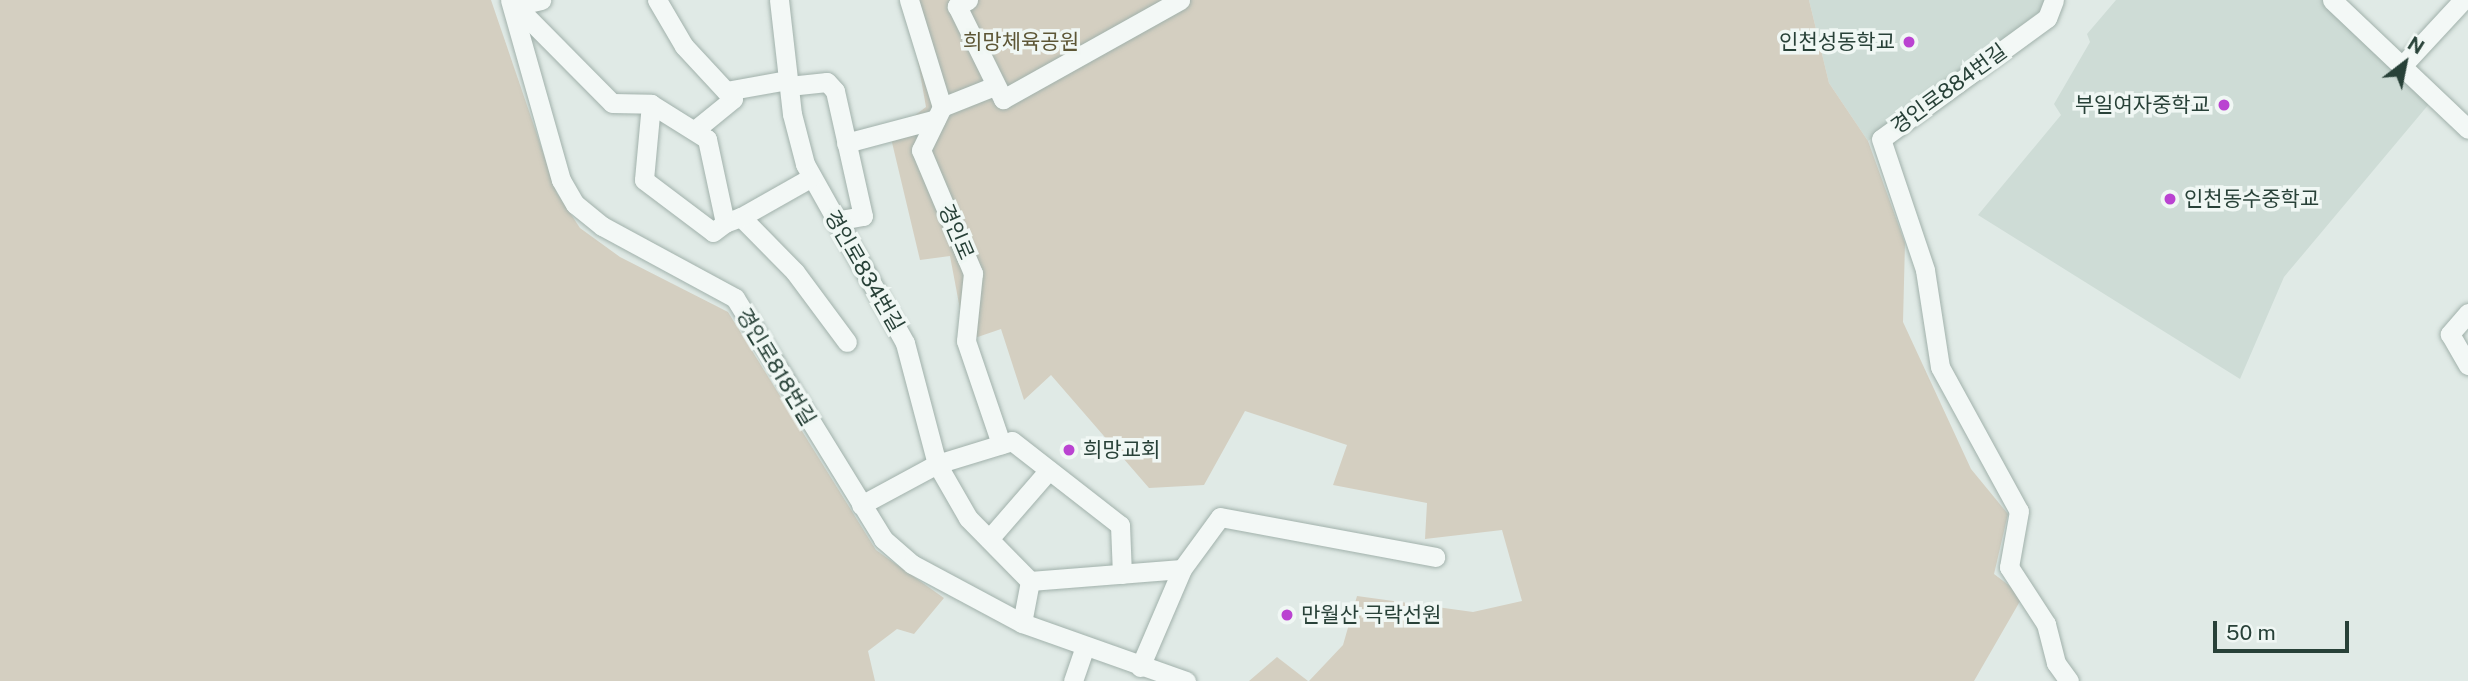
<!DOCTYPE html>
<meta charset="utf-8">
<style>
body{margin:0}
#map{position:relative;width:2468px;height:681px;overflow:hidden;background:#e0eae6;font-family:"Public Sans","Noto Sans KR",sans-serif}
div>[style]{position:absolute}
.built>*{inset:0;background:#cedcd6}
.green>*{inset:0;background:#d4cfc1}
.roads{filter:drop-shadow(0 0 2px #a1b1ab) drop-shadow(0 0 2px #a1b1ab)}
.minor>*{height:19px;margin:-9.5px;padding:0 9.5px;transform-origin:9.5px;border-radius:9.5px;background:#f3f8f6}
.dots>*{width:19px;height:19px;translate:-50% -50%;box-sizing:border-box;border:4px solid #f0f7f4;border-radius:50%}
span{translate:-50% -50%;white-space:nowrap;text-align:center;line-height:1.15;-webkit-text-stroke:7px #f0f7f4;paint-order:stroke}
.park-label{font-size:21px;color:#5d5635}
.poi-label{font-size:21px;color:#284138}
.right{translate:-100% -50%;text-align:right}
.left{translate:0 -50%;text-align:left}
.street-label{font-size:21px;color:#284138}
.north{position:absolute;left:2370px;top:28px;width:70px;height:70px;-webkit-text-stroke:5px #f0f7f4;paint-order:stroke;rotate:32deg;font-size:19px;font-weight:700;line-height:28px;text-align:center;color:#284138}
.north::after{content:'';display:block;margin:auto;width:24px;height:32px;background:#284138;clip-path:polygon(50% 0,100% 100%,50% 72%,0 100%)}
.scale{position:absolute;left:2213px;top:621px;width:136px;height:32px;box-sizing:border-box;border:4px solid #284138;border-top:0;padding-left:9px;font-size:21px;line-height:24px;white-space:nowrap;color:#284138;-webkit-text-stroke:5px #f0f7f4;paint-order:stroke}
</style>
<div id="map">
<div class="built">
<div style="clip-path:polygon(1809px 0,2053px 0,2054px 1px,1868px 141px,1829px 83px)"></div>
<div style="clip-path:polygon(2116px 0,2332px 0,2434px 98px,2284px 277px,2240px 379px,1978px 215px,2061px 115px,2054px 104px,2090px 42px,2087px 34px)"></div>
</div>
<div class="green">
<div style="clip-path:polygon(0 0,491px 0,557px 193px,580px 228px,620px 257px,728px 312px,876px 550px,944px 598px,914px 634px,897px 629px,868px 651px,875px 681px,0 681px)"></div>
<div style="clip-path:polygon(907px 0,1809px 0,1829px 83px,1868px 141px,1905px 243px,1903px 322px,1971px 469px,2008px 514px,1994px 574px,2023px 596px,1974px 681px,1309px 681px,1343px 645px,1357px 596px,1473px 612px,1522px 601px,1502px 530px,1425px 539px,1427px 503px,1333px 485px,1347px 445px,1245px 411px,1204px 485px,1149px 488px,1051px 375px,1024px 400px,1001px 329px,966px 341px,950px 256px,920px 260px,890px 134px,926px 107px)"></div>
<div style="clip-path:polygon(1277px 657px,1308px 681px,1249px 681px)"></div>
</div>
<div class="roads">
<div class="minor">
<div style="left:510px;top:0;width:187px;rotate:74.2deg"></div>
<div style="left:561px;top:180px;width:28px;rotate:60deg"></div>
<div style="left:575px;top:204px;width:35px;rotate:39deg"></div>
<div style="left:602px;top:226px;width:151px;rotate:28.4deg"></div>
<div style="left:735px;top:298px;width:283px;rotate:58.4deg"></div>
<div style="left:883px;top:539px;width:38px;rotate:41deg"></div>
<div style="left:912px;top:564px;width:125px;rotate:28.2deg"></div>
<div style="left:1022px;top:623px;width:174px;rotate:19.5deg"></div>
<div style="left:657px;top:0;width:53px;rotate:59.6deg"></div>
<div style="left:684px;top:46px;width:72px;rotate:47.2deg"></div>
<div style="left:733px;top:99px;width:49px;rotate:140.8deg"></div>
<div style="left:779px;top:0;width:115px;rotate:83.5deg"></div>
<div style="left:792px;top:114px;width:52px;rotate:75.4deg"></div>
<div style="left:805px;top:164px;width:205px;rotate:60.8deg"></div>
<div style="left:905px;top:343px;width:125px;rotate:75.2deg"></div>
<div style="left:937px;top:464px;width:62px;rotate:60.1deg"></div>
<div style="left:968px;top:518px;width:88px;rotate:45.5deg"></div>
<div style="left:1030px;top:581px;width:152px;rotate:-4.5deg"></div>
<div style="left:1182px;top:569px;width:64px;rotate:-53.8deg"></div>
<div style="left:1220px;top:517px;width:219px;rotate:10.5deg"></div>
<div style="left:909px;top:0;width:112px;rotate:72.9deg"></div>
<div style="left:968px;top:0;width:13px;rotate:151deg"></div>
<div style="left:957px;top:6px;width:104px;rotate:63.7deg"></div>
<div style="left:1003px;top:99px;width:203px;rotate:-29.2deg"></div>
<div style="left:2054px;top:0;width:19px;rotate:111deg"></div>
<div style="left:2047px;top:18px;width:205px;rotate:143.9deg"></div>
<div style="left:1881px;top:139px;width:138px;rotate:71.4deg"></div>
<div style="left:1925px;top:270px;width:98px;rotate:81.2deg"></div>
<div style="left:1940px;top:367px;width:164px;rotate:61.3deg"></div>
<div style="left:2019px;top:511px;width:57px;rotate:100.1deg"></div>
<div style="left:2009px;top:567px;width:68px;rotate:57deg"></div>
<div style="left:2046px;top:624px;width:40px;rotate:75.6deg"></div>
<div style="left:2056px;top:663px;width:22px;rotate:54deg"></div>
<div style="left:2332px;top:0;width:187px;rotate:43.5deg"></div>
<div style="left:515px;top:6px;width:27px;rotate:-13deg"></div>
<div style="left:516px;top:6px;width:136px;rotate:45.3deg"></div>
<div style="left:612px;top:103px;width:39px;rotate:1deg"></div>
<div style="left:651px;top:104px;width:66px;rotate:32deg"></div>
<div style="left:707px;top:139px;width:86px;rotate:77.9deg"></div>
<div style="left:725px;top:223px;width:17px;rotate:-21deg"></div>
<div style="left:741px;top:217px;width:77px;rotate:45.5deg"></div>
<div style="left:795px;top:272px;width:87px;rotate:53.4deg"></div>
<div style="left:2401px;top:67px;width:91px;rotate:-47.2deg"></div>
<div style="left:789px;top:86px;width:38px;rotate:-6deg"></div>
<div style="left:827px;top:82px;width:12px;rotate:48deg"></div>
<div style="left:835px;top:91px;width:128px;rotate:77.4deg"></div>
<div style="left:863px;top:216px;width:28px;rotate:170deg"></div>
<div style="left:992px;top:87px;width:54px;rotate:158.2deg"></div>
<div style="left:942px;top:107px;width:48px;rotate:116deg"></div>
<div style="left:921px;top:150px;width:134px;rotate:67.1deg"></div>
<div style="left:973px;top:273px;width:68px;rotate:95.9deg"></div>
<div style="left:966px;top:341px;width:109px;rotate:71.2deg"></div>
<div style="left:726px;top:91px;width:63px;rotate:-10.1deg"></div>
<div style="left:651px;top:104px;width:76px;rotate:95.3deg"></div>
<div style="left:644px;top:180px;width:86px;rotate:37deg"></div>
<div style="left:713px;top:232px;width:15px;rotate:-37deg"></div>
<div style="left:846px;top:143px;width:93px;rotate:-14.9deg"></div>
<div style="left:741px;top:217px;width:81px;rotate:-29.4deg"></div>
<div style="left:2468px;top:313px;width:28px;rotate:131deg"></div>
<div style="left:2450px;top:334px;width:36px;rotate:60deg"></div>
<div style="left:861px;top:505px;width:86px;rotate:-28.3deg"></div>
<div style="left:937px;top:464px;width:78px;rotate:-17deg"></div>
<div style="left:1012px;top:441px;width:137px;rotate:37.9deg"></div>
<div style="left:1120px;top:525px;width:49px;rotate:87.7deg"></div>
<div style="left:989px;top:539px;width:91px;rotate:-49deg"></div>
<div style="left:1022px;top:623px;width:43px;rotate:-79.2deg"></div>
<div style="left:1140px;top:667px;width:107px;rotate:-66.8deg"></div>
<div style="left:1073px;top:681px;width:37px;rotate:-71deg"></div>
</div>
</div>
<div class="dots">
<div style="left:1909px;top:42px;background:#ba43d1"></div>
<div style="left:2224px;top:105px;background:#ba43d1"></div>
<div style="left:2170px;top:199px;background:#ba43d1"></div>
<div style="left:1069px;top:450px;background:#ba43d1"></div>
<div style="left:1287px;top:615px;background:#ba43d1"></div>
</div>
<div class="park-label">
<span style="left:1021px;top:42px">희망체육공원</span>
</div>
<div class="poi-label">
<span class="right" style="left:1895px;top:42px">인천성동학교</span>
<span class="right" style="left:2210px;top:105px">부일여자중학교</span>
<span class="left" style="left:2184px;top:199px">인천동수중학교</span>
<span class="left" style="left:1083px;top:450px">희망교회</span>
<span class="left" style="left:1301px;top:615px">만월산 극락선원</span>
</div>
<div class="street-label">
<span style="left:1949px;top:89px;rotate:-36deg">경인로884번길</span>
<span style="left:956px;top:232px;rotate:67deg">경인로</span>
<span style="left:864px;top:271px;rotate:60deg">경인로834번길</span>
<span style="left:776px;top:367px;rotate:59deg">경인로818번길</span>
</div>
<div class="north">N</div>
<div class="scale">50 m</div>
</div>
